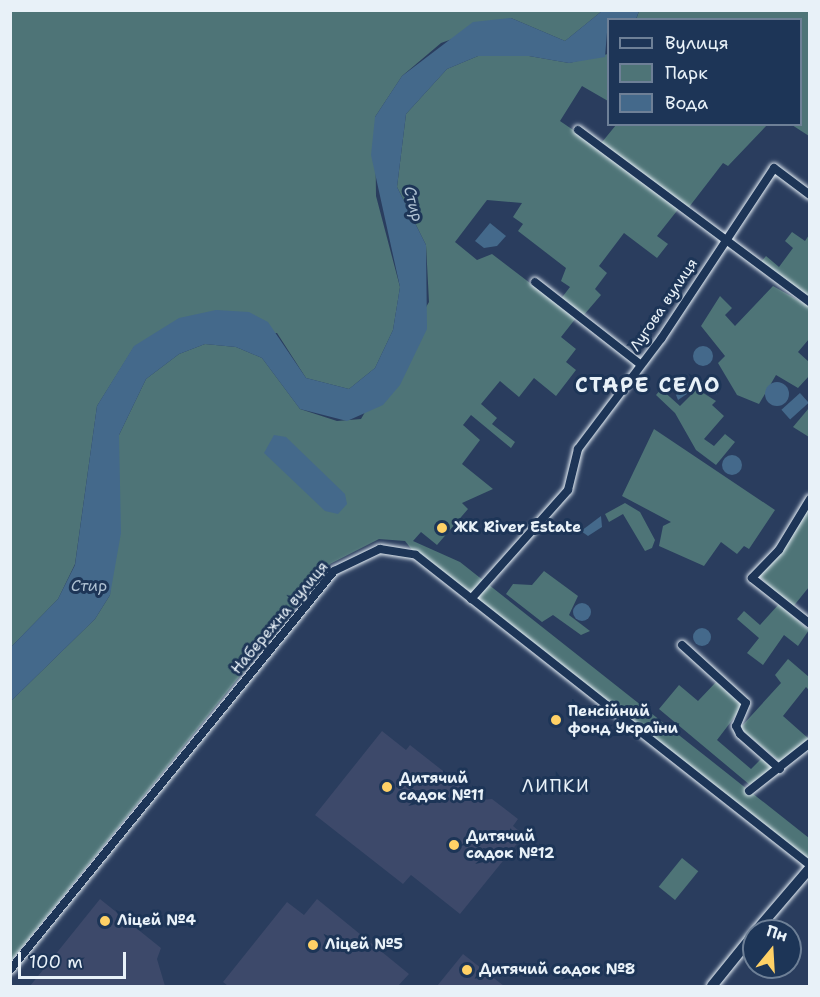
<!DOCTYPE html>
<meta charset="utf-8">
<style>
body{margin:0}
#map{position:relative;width:820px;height:997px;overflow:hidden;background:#2a3d5e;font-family:"Shantell Sans",sans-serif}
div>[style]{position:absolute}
.built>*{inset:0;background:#3d496a}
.green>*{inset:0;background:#4e7477;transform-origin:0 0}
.water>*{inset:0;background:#44698b;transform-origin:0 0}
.round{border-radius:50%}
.roads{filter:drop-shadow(0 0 2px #e8f1f8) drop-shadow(0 0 2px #e8f1f8)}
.minor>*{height:8px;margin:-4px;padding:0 4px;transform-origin:4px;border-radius:4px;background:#1d3557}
.major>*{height:10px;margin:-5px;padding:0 5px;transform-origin:5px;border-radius:5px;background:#1d3557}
.dots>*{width:16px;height:16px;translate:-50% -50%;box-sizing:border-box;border:3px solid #1d3557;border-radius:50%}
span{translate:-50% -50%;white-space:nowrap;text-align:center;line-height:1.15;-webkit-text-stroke:6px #1d3557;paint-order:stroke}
.street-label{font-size:15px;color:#e8f1f8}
.poi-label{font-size:15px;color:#e8f1f8;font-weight:700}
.left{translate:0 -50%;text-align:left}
.water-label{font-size:16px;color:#afc1d2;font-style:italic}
.quarter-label{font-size:18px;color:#e8f1f8;letter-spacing:1.5px}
.district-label{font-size:21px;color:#e8f1f8;font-weight:700;letter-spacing:1.5px}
.frame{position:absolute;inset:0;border:12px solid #e8f1f8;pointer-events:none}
.legend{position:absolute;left:607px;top:18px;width:195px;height:108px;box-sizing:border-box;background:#1d3557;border:2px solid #6e8097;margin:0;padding:8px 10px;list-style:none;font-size:18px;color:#e8f1f8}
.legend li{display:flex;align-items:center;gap:12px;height:30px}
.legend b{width:30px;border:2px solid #6e8097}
.north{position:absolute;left:742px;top:919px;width:60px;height:60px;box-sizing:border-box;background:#1d3557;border:2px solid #6e8097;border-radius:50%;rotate:18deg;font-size:16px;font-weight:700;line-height:24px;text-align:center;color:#e8f1f8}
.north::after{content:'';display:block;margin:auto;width:21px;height:27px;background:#ffd166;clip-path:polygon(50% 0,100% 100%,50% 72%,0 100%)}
.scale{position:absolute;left:18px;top:952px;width:108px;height:27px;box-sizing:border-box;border:3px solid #e8f1f8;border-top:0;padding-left:8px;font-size:18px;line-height:21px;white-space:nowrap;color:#e8f1f8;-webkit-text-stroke:4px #1d3557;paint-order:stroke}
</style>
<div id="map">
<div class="built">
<div style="clip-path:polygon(382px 731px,406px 750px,410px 745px,480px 800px,492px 799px,518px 819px,513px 826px,524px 835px,460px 914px,411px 875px,403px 884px,315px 815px)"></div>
<div style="clip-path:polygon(100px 899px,161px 948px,157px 959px,165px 986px,30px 986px)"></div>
<div style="clip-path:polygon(317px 899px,409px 974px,398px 986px,228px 986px,223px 982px,287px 902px,304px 915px)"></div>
<div style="clip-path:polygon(463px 954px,504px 986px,437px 986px)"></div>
</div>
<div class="green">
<div style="clip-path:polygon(11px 11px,602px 11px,565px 41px,511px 18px,441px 43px,402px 76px,375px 117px,376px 196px,400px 287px,393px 330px,375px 368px,349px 389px,306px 378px,277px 333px,134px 347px,97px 406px,75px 564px,58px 599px,11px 647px)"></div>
<div style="clip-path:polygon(639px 11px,809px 11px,809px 136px,792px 125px,800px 124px,800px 20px,636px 20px)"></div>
<div style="clip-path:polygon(608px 54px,608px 101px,582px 86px,560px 121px,598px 147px,616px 125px,767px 125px,728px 166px,723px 163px,686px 211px,680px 207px,657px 236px,668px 244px,657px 258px,624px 233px,599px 266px,607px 273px,595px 289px,601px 295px,583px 316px,560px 300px,570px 287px,561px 281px,566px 268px,518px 231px,523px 224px,513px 217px,522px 203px,487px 200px,455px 242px,477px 260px,492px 254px,576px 318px,561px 337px,576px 349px,566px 362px,576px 370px,556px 396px,534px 378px,519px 397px,500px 381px,481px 404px,497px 418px,492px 424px,515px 442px,511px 448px,471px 415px,463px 425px,480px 440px,462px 464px,493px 489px,462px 503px,468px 509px,437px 545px,421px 532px,413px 541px,460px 562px,809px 838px,809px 868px,416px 555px,405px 541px,379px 539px,330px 564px,11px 961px,11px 701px,95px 619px,110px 595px,119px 435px,146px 379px,179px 354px,205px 344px,236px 347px,262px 358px,300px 409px,337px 421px,361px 419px,429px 302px,426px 245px,397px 187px,406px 114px,447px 69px,478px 56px,529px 56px,569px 63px)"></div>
<div style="clip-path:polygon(792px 232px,805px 241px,809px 235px,809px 300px,760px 263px,766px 256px,779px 267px,793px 248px,785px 241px)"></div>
<div style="clip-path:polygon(773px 286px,809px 306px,809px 339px,798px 352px,809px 362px,809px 376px,798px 388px,776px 375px,759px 404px,737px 395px,718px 363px,725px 356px,701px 326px,720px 296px,732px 308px,725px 315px,735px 326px)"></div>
<div style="clip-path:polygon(661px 389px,680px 406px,697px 389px,716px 401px,712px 405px,724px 416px,704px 439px,714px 446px,725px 434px,735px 442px,716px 465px,696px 450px,675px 413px,656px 395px)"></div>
<div style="clip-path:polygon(809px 408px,809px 437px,793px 427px)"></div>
<div style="clip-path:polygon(654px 429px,775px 510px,749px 549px,744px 546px,737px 554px,721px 542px,704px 566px,659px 546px,663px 526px,671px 522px,622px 496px)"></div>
<div style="clip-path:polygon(625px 503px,640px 512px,655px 540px,652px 548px,645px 551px,623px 514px,609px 522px,605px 514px)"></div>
<div style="clip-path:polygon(809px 504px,809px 587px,792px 608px,759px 576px)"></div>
<div style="clip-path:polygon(544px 571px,578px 596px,569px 615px,590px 631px,581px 635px,553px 615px,542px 622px,506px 594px,513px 584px,532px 585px)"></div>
<div style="clip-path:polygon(779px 604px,809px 630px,798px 646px,784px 635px,763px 665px,747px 653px,759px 638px,737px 619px,744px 611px,760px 625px)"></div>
<div style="clip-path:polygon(788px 659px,809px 677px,809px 690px,806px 687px,783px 716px,809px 739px,781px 763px,740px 728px,781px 683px,775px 675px)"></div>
<div style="clip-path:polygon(716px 682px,743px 706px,717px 740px,751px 769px,764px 756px,774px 768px,750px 785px,659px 709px,679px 685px,698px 701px)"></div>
<div style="left:682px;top:858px;width:21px;height:37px;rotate:39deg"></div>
</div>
<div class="water">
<div style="clip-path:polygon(602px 11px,639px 11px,636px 19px,608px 20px,605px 57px,569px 63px,529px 56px,478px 56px,447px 69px,406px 114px,397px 187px,426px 245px,427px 329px,400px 385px,383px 405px,347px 421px,300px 409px,262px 358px,236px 347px,205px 344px,179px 354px,146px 379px,119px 435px,121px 533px,110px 595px,95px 619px,11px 701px,11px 647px,58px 599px,75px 565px,97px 406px,134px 346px,179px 318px,216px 310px,249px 312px,268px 322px,306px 378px,349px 389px,375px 368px,393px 330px,400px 287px,371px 155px,375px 117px,402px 76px,473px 22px,511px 18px,565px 41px)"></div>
<div style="clip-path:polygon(490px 223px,506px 236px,497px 246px,484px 248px,475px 241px)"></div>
<div class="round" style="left:693px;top:346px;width:20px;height:20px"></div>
<div style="clip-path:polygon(694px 377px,717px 388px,717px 394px,697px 387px,678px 400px,676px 395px)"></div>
<div class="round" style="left:765px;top:382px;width:24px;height:24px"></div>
<div style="left:800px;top:393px;width:13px;height:25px;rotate:48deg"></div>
<div style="clip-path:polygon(274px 435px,286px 437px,345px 494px,347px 504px,338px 514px,325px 511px,264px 453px)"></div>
<div class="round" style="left:722px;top:455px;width:20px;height:20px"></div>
<div style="clip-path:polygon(601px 516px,602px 527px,588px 536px,581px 531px)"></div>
<div class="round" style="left:573px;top:603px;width:18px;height:18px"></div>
<div class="round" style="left:693px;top:628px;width:18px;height:18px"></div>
</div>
<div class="roads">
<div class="minor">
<div style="left:578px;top:130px;width:289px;rotate:36.6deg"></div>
<div style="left:535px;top:282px;width:133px;rotate:38deg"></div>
<div style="left:810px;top:499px;width:60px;rotate:121.3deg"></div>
<div style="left:779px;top:550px;width:39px;rotate:134deg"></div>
<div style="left:752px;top:578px;width:74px;rotate:38.4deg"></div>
<div style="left:471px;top:599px;width:146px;rotate:-48.3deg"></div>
<div style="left:568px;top:490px;width:42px;rotate:-76.3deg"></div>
<div style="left:578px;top:449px;width:138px;rotate:-53deg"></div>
<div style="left:661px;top:339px;width:205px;rotate:-56.5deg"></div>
<div style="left:774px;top:168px;width:45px;rotate:36.9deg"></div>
<div style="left:682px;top:645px;width:86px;rotate:42.2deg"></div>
<div style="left:746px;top:703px;width:25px;rotate:113deg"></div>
<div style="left:736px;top:726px;width:9px;rotate:63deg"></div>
<div style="left:740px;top:734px;width:53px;rotate:41.2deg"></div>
<div style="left:749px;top:791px;width:78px;rotate:-38.2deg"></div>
<div style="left:10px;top:970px;width:514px;rotate:-50.92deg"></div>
<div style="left:334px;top:571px;width:51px;rotate:-25.6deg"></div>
<div style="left:380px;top:549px;width:36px;rotate:9deg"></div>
<div style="left:416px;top:555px;width:501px;rotate:38.2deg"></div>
</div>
<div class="major">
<div style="left:756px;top:931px;width:83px;rotate:-49.4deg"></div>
<div style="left:712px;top:986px;width:67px;rotate:-51.1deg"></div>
</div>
</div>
<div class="dots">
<div style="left:442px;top:528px;background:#ffd166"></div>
<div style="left:556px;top:720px;background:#ffd166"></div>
<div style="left:387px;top:787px;background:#ffd166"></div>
<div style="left:454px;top:845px;background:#ffd166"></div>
<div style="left:105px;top:921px;background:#ffd166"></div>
<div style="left:313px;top:945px;background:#ffd166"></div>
<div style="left:467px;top:970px;background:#ffd166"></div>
</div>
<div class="street-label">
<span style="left:664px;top:305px;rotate:-56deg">Лугова вулиця</span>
<span style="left:280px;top:618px;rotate:-50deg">Набережна вулиця</span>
</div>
<div class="poi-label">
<span class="left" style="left:454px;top:528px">ЖК River Estate</span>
<span class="left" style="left:568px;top:720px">Пенсійний<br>фонд України</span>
<span class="left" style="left:399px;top:787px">Дитячий<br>садок №11</span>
<span class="left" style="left:466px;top:845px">Дитячий<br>садок №12</span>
<span class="left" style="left:117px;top:921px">Ліцей №4</span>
<span class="left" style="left:325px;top:945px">Ліцей №5</span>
<span class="left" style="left:479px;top:970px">Дитячий садок №8</span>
</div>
<div class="water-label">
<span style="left:413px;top:204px;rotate:75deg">Стир</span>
<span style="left:89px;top:586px">Стир</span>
</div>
<div class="quarter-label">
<span style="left:556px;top:786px">ЛИПКИ</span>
</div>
<div class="district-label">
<span style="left:648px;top:385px">СТАРЕ СЕЛО</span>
</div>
<div class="frame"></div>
<ul class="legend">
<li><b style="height:8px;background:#1d3557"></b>Вулиця</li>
<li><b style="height:16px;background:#4e7477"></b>Парк</li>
<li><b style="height:16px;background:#44698b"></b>Вода</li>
</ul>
<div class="north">Пн</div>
<div class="scale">100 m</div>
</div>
